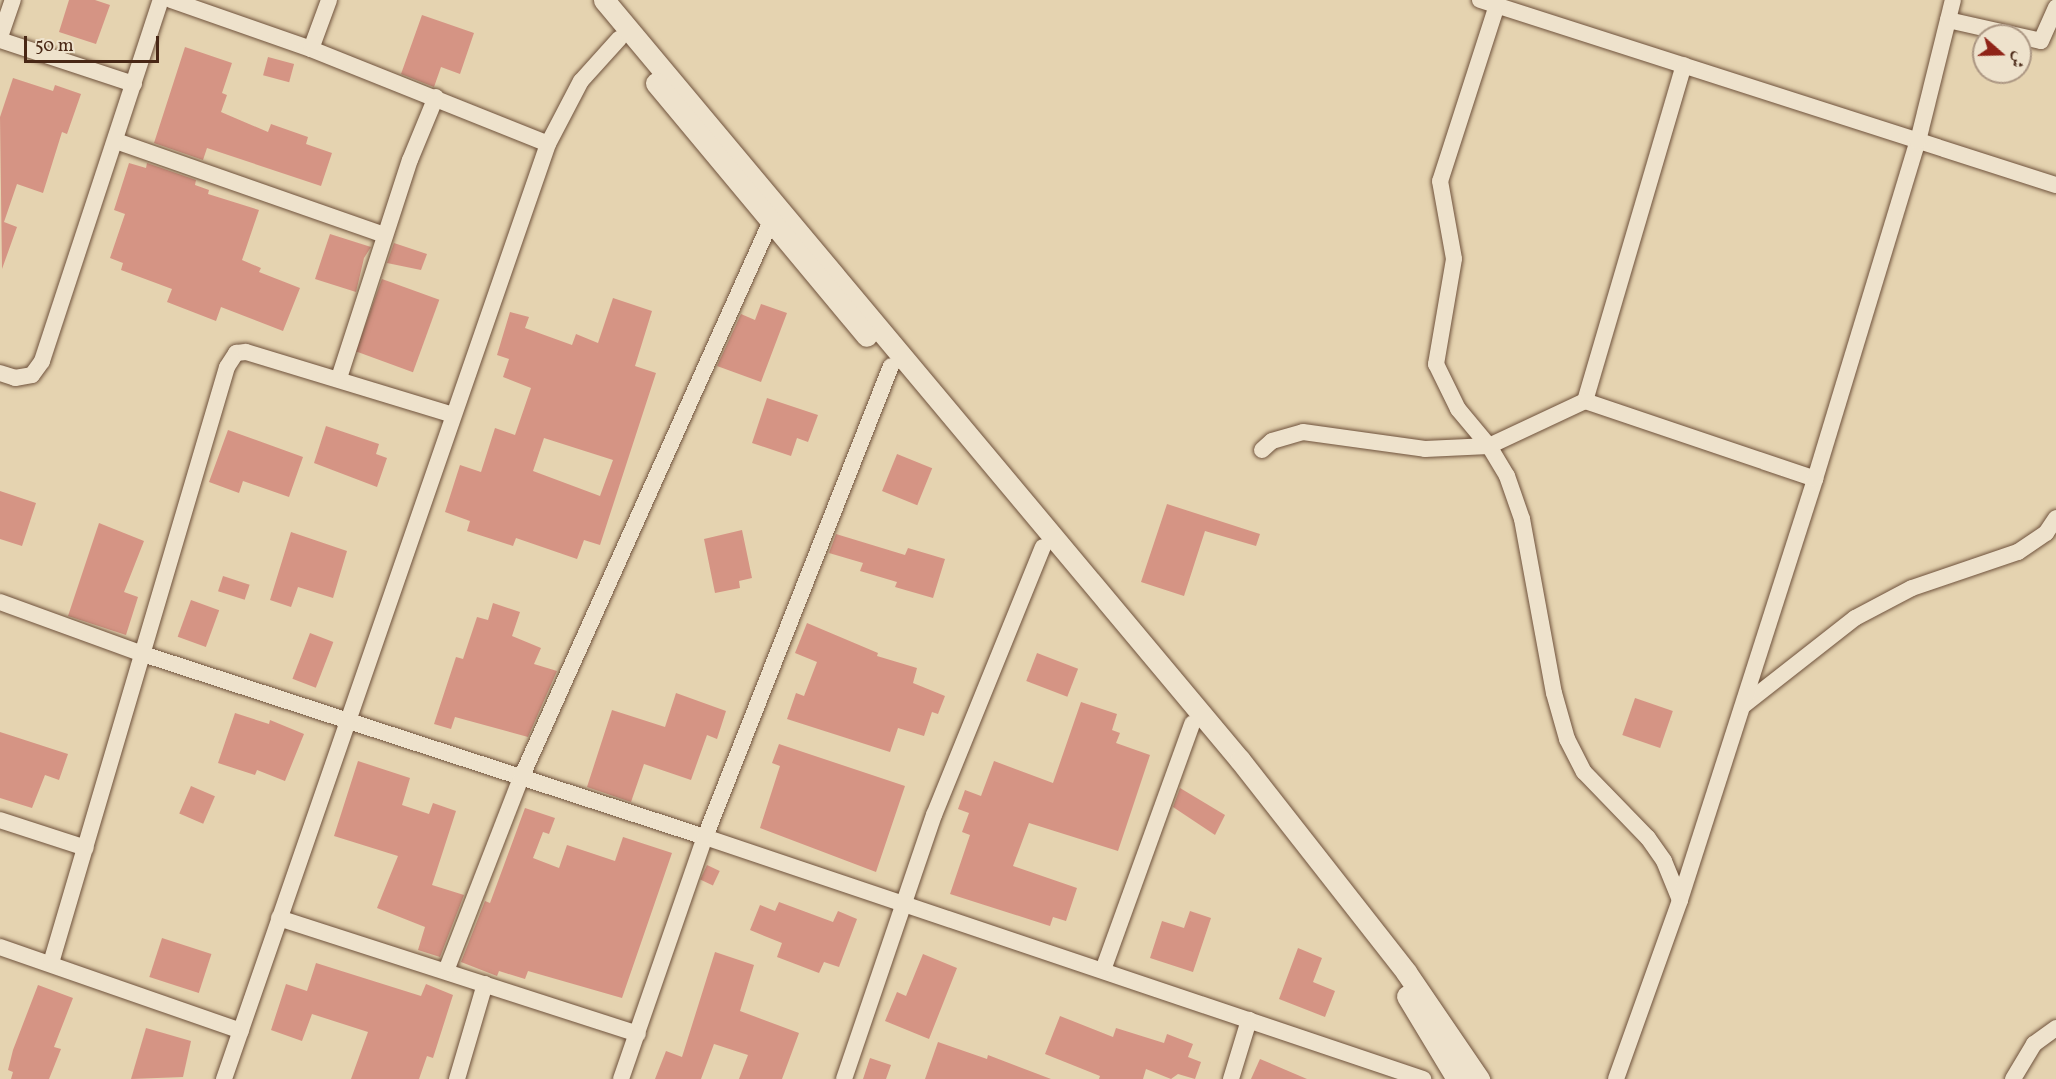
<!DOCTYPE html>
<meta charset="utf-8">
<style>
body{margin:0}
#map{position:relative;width:2056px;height:1079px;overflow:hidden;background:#e5d3b0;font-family:Vollkorn,Amiri,serif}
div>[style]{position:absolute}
.building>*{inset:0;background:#d59484;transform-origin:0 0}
.roads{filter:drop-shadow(0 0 2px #6f523c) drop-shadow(0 0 2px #6f523c)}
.minor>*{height:16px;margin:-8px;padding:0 8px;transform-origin:8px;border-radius:8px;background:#eee2cc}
.tertiary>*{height:21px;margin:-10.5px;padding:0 10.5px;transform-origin:10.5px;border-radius:10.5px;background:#eee2cc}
span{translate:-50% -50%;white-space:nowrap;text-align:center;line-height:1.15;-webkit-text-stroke:4.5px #eee2cc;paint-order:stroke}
.north{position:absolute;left:1972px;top:24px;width:60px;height:60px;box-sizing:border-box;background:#eee2cc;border:2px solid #ac9783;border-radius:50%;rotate:110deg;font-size:16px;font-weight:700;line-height:24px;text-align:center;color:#482715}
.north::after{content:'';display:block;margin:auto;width:21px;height:27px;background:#8f2418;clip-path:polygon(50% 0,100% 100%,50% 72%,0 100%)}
.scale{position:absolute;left:24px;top:36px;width:135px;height:27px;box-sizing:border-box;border:3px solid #482715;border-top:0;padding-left:8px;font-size:18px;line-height:21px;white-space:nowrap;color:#482715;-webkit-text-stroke:4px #eee2cc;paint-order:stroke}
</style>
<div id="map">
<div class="building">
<div style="clip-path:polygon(69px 0,95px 0,110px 5px,96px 44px,59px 32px)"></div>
<div style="clip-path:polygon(422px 15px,474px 33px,460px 74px,441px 67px,434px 87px,401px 74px)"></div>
<div style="clip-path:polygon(185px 47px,232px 63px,222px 93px,227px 95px,221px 112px,268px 132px,271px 124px,308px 137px,306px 144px,332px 153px,321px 186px,207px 148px,203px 160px,154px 143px)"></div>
<div style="left:268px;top:57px;width:27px;height:19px;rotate:15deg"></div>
<div style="clip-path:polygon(13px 78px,53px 91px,55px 85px,81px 94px,67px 134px,62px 132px,43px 193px,17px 184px,4px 222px,17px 227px,2px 269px,0 117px)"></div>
<div style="clip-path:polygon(129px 163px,146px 168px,147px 163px,196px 180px,195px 185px,209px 190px,208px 194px,259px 210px,242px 260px,261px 268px,259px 272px,300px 288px,283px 331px,221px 307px,216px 321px,167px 302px,172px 289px,121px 270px,123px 263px,110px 258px,125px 214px,114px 210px)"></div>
<div style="clip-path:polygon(330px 234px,371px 247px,364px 258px,356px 292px,315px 279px)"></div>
<div style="clip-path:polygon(394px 243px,427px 254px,421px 270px,387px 263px)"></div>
<div style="left:382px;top:279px;width:61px;height:77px;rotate:20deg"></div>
<div style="clip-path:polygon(evenodd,613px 298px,652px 311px,635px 366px,656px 373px,600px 545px,584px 540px,577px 559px,516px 538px,513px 546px,467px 531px,470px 521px,445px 512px,460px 465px,481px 472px,495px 428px,515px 435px,531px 388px,503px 377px,509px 359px,497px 355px,510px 312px,529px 317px,525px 328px,572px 345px,576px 334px,598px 343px,613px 298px,544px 438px,613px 460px,600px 496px,533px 471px,544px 438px)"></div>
<div style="clip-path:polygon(761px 304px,787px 313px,761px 382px,717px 366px,741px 314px,755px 320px)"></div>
<div style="clip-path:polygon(767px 398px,818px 415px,808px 442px,797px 438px,791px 456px,752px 443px)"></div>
<div style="clip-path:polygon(326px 426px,379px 444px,376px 454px,387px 458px,377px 487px,314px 463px)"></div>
<div style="clip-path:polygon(228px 430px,303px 457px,289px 497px,243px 481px,239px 493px,209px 482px)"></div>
<div style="left:897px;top:454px;width:38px;height:40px;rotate:22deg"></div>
<div style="clip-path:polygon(0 491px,36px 503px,22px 546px,0 539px)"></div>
<div style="clip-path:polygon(1167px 504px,1260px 534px,1256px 546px,1205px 531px,1184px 596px,1141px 582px)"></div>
<div style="clip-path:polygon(99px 523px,144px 541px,124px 592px,138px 597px,126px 635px,68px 616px)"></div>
<div style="clip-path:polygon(742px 530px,752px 578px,739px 581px,740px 588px,715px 593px,704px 539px)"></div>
<div style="clip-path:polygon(291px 532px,347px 551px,333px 598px,298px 587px,291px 607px,270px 600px)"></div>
<div style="clip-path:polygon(836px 534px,905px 555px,908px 548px,945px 559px,933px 598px,895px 587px,897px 582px,860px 571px,863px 563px,829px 553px)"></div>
<div style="left:223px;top:576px;width:28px;height:16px;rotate:18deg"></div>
<div style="left:191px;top:600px;width:30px;height:39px;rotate:20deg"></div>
<div style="clip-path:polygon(493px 603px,520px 612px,512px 636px,541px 648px,534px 664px,557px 671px,528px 737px,455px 717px,451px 729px,434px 724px,456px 657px,463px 659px,477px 617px,488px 620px)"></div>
<div style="clip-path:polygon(807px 623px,878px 653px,877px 656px,917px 668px,913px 683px,945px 696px,938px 714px,932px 712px,924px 736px,898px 728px,890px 752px,787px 719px,796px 693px,804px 696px,817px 662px,795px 653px)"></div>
<div style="left:310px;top:633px;width:25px;height:49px;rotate:21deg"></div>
<div style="left:1037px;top:653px;width:44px;height:30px;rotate:21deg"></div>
<div style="clip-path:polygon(676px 693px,726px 711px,717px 739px,707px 735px,691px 780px,644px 764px,631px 802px,587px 787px,612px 710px,665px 727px)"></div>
<div style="left:1635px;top:698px;width:40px;height:39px;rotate:19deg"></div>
<div style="clip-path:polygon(1081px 702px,1117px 714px,1112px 730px,1120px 733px,1116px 743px,1150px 755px,1118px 851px,1029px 823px,1013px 866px,1077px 888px,1066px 921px,1053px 917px,1050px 926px,950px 894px,970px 835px,962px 832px,969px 813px,958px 809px,965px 790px,981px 796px,994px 761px,1053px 783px)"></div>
<div style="clip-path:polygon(235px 713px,269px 724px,270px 720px,304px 734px,285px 781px,257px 770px,255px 775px,218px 763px)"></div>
<div style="clip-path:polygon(0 732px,68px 754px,59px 780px,45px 775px,32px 808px,0 798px)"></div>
<div style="clip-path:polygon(779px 744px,905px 786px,876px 872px,760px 828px,780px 766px,772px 763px)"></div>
<div style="clip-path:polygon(358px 761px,410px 778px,402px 805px,429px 814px,433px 803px,456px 811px,432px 885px,464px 895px,440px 957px,418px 950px,425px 927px,377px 908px,398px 856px,334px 836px)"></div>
<div style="left:191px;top:786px;width:26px;height:30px;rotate:23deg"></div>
<div style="clip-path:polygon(1180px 788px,1225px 815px,1215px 835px,1173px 807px)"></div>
<div style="clip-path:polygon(525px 808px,555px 818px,549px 834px,543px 832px,533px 858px,559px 868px,567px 845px,615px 861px,623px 837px,672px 853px,622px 998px,528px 971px,525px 979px,499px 971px,497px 976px,461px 962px,485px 901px,490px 903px)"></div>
<div style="left:707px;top:865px;width:14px;height:16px;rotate:25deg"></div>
<div style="clip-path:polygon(779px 902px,833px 922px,838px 911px,857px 919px,839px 967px,824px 962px,819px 973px,777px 957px,782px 943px,750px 930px,760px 905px,775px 911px)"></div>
<div style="clip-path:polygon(1190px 911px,1211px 918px,1193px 972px,1150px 958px,1162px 921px,1184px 928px)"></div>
<div style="left:162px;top:938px;width:52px;height:41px;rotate:18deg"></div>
<div style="clip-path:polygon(1298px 948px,1322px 958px,1313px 982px,1335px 991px,1325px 1017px,1279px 999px)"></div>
<div style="clip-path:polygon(715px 952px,754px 965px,740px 1011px,799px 1033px,782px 1079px,739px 1079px,748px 1055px,714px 1044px,701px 1079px,655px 1079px,666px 1051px,682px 1057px)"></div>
<div style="clip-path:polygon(923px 954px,957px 968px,929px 1039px,885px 1021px,897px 992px,906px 996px)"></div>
<div style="clip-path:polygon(316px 963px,421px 996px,426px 984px,453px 995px,433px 1058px,427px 1056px,419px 1079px,351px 1079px,368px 1032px,312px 1014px,302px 1041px,271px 1030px,286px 984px,307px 991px)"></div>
<div style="clip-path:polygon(38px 985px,73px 998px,54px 1047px,61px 1049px,49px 1079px,11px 1079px,13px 1072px,8px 1070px,13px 1050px)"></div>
<div style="clip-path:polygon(1060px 1016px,1113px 1037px,1116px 1028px,1164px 1043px,1167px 1034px,1193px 1044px,1188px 1057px,1201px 1062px,1195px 1079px,1178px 1074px,1171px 1079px,1146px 1069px,1143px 1079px,1099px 1079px,1100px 1076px,1045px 1054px)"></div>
<div style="clip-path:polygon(146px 1028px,191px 1041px,183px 1077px,131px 1079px)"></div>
<div style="clip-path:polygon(938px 1042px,987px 1059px,988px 1055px,1051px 1079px,925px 1079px)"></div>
<div style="clip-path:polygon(870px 1058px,891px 1065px,886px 1079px,863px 1079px)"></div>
<div style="clip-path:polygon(1260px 1059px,1307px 1079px,1251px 1079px)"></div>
</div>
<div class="roads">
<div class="minor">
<div style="left:171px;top:0;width:148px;rotate:19.3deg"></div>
<div style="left:311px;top:49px;width:255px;rotate:21.8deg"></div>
<div style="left:1480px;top:0;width:605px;rotate:17.81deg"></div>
<div style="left:1497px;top:5px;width:185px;rotate:107.9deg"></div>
<div style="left:1440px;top:181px;width:79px;rotate:79.8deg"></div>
<div style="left:1454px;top:259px;width:107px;rotate:99.7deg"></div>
<div style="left:1436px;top:364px;width:50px;rotate:63.9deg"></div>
<div style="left:1458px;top:409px;width:48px;rotate:50deg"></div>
<div style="left:1489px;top:446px;width:35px;rotate:59deg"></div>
<div style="left:1507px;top:476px;width:46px;rotate:70.8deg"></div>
<div style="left:1522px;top:519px;width:177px;rotate:79.6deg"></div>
<div style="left:1554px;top:693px;width:48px;rotate:74.2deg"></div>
<div style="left:1567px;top:739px;width:37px;rotate:63deg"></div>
<div style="left:1584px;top:772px;width:92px;rotate:45.9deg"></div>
<div style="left:1648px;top:838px;width:28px;rotate:55deg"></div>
<div style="left:1664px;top:861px;width:42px;rotate:67.7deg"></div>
<div style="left:1948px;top:20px;width:95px;rotate:12.7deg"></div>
<div style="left:2041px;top:41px;width:37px;rotate:-66deg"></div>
<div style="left:0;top:37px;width:39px;rotate:-71deg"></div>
<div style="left:0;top:40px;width:141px;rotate:18.2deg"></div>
<div style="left:311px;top:49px;width:52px;rotate:-69.8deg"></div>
<div style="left:116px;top:141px;width:284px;rotate:19.3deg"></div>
<div style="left:0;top:373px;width:16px;rotate:18deg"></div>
<div style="left:15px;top:378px;width:17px;rotate:-10deg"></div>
<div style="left:32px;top:375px;width:17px;rotate:-54deg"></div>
<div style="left:42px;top:361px;width:380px;rotate:-71.8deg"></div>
<div style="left:339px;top:378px;width:229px;rotate:-72deg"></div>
<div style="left:410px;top:160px;width:68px;rotate:-67.6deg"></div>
<div style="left:1585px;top:401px;width:350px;rotate:-73.6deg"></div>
<div style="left:1262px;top:450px;width:13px;rotate:-42deg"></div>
<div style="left:1272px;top:441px;width:32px;rotate:-16deg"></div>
<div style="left:1303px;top:432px;width:123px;rotate:7.9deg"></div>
<div style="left:1425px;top:449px;width:64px;rotate:-2.7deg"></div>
<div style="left:1489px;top:446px;width:106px;rotate:-25.1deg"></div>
<div style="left:1585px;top:401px;width:243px;rotate:18.7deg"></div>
<div style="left:0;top:602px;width:152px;rotate:20deg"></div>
<div style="left:143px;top:654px;width:591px;rotate:18.04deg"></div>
<div style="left:705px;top:837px;width:758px;rotate:18.63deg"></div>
<div style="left:1744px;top:705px;width:141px;rotate:-38.1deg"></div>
<div style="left:1855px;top:618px;width:64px;rotate:-27.8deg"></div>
<div style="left:1912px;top:588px;width:112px;rotate:-18.8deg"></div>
<div style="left:2018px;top:552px;width:34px;rotate:-34deg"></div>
<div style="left:2046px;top:533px;width:18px;rotate:-56deg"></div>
<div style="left:0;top:820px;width:90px;rotate:18deg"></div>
<div style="left:279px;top:918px;width:377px;rotate:17.9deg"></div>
<div style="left:0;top:947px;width:255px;rotate:19.2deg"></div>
<div style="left:51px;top:963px;width:621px;rotate:-73.55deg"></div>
<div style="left:227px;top:367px;width:17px;rotate:-57deg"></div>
<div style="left:236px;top:353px;width:10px;rotate:-6deg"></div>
<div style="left:246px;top:352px;width:216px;rotate:16.9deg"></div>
<div style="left:1103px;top:970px;width:262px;rotate:-70.1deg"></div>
<div style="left:446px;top:971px;width:207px;rotate:-68.8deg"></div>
<div style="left:521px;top:778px;width:611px;rotate:-65.83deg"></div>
<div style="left:224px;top:1079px;width:990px;rotate:-70.89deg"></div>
<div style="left:548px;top:144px;width:71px;rotate:-62.4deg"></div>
<div style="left:581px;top:81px;width:57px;rotate:-47.9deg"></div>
<div style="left:457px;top:1079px;width:99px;rotate:-73.6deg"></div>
<div style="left:621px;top:1079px;width:256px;rotate:-70.9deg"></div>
<div style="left:705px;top:837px;width:506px;rotate:-68.45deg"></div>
<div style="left:844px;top:1079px;width:279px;rotate:-71.2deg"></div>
<div style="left:934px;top:815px;width:289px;rotate:-67.9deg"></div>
<div style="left:1231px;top:1079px;width:62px;rotate:-73deg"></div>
<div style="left:1616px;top:1079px;width:190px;rotate:-70.3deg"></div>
<div style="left:1680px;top:900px;width:442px;rotate:-72.2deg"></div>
<div style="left:1815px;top:479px;width:353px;rotate:-73.1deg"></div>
<div style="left:1918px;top:141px;width:145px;rotate:-76.1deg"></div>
<div style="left:2013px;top:1079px;width:41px;rotate:-59deg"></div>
<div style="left:2034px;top:1044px;width:27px;rotate:-36deg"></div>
</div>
<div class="tertiary">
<div style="left:604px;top:0;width:991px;rotate:50.08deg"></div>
<div style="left:1240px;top:760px;width:269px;rotate:51.9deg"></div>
<div style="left:1406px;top:972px;width:130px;rotate:55.7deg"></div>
<div style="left:656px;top:83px;width:329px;rotate:50.2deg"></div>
<div style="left:1407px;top:996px;width:97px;rotate:58.9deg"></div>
</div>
</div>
<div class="north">ش</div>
<div class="scale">50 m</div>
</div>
